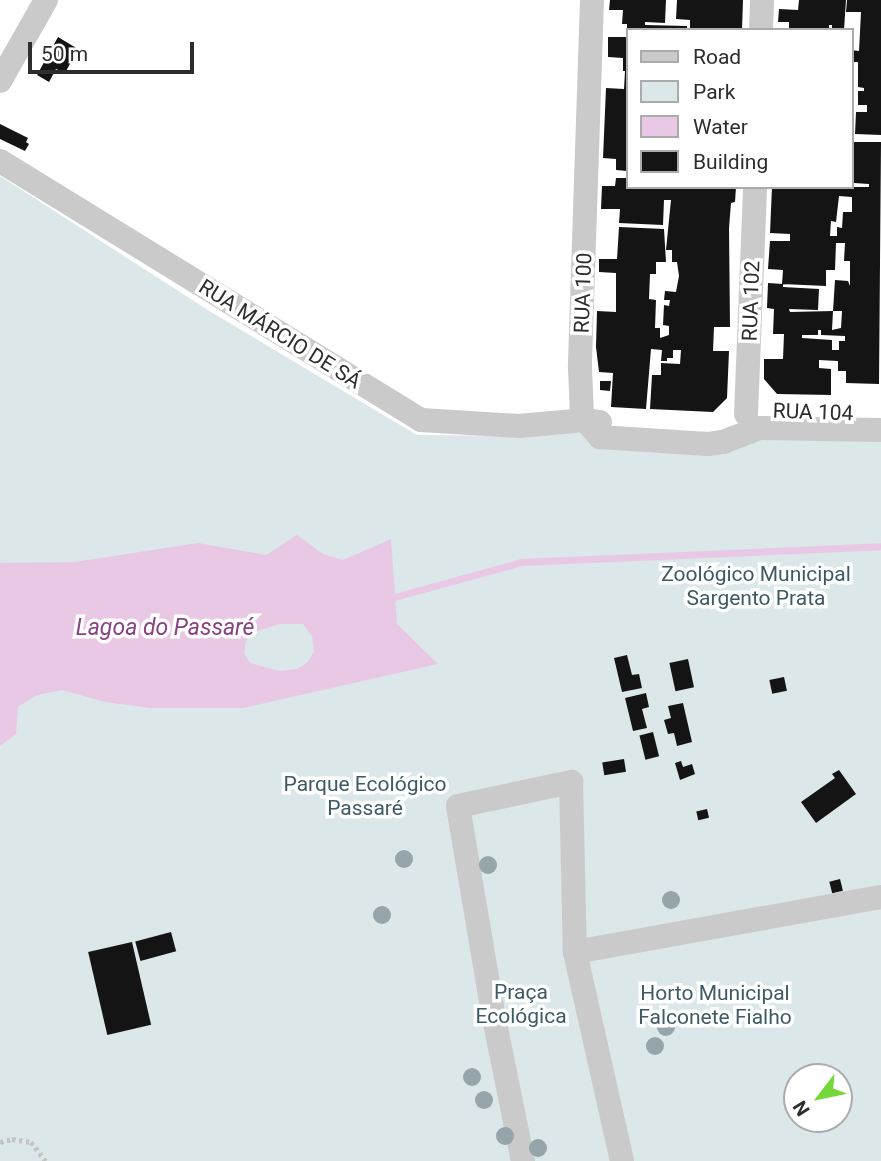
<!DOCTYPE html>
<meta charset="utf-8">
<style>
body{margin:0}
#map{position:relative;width:881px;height:1161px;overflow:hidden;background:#fff;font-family:Roboto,sans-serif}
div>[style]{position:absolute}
.green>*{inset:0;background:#dbe7e9}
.water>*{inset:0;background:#e8c8e5}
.stream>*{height:7px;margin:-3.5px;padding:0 3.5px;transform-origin:3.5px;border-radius:3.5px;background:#e8c8e5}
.building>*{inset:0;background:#141414;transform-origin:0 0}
.path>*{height:4.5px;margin-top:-2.25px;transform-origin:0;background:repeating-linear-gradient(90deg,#c4c4c4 0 3.5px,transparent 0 7px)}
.street>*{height:24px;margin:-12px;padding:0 12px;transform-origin:12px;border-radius:12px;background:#cacaca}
.trees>*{width:18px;height:18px;margin:-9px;border-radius:50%;background:#95a5aa}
span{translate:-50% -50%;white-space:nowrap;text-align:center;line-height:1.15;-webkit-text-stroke:7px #fff;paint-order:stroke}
.street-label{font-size:21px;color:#2d2d2d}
.park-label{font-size:21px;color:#3e5b65}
.water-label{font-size:23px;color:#884182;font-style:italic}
.legend{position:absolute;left:626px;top:28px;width:228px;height:161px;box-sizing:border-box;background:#fff;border:2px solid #ababab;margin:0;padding:9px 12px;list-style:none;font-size:21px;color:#2d2d2d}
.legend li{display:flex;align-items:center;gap:14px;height:35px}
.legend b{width:35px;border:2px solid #ababab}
.north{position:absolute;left:783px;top:1063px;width:70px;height:70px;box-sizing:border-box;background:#fff;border:2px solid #ababab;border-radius:50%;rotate:238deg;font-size:19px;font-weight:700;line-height:28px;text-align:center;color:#2d2d2d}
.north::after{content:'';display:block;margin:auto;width:24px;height:32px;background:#74d83a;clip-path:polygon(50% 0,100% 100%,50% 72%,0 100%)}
.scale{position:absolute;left:28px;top:42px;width:166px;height:32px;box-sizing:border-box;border:4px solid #2d2d2d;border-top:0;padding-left:9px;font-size:21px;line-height:24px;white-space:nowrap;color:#2d2d2d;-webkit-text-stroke:5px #fff;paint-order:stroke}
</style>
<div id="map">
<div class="green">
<div style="clip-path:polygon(evenodd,0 176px,211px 312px,417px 435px,525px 436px,558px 432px,757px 438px,881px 437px,881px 1161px,0 1161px,0 176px,797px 1077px,839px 1077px,839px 1119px,797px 1119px,797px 1077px)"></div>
</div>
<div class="water">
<div style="clip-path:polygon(evenodd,297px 535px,323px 554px,343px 560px,391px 539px,397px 624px,438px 664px,243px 708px,150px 708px,105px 702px,62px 690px,37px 695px,18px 707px,16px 734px,0 746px,0 563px,75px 562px,198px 543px,266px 555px,297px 535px,280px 624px,303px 624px,312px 636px,314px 651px,308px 662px,297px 669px,279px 671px,250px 663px,244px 653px,246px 641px,257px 631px,280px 624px)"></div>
</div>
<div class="stream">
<div style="left:387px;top:599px;width:139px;rotate:-15.4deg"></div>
<div style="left:521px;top:562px;width:360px;rotate:-2.5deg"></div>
</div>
<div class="building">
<div style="clip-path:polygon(610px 0,666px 0,665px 23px,645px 22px,645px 25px,687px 26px,687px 30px,627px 30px,627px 24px,622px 24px,623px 10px,609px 10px)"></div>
<div style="clip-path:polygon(677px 0,743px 0,742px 30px,690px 30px,690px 20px,676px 19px)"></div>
<div style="clip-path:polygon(799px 0,846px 0,844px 30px,832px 30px,832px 25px,829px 25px,829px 30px,789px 30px,789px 22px,778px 22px,779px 9px,798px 10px)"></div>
<div style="clip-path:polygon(847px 0,881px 0,881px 135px,855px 134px,856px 112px,867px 112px,867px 105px,858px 105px,858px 91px,864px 91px,864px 88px,858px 87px,858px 62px,851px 62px,851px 50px,859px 51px,861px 12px,846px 12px)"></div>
<div style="clip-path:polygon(58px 37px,78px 49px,65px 73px,56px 69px,49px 82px,37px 75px)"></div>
<div style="clip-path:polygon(608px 37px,627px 37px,627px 71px,623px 71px,623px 58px,608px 57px)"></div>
<div style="clip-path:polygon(625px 71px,627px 71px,627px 171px,616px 170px,616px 159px,603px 158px,606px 88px,624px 89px)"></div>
<div style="clip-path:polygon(0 124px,28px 138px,26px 142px,29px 144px,25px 151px,0 139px)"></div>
<div style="clip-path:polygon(evenodd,851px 142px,881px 142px,879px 384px,846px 383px,846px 371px,838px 371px,838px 361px,819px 360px,819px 368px,831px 369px,831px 395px,777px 394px,764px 379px,764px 359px,783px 359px,784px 334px,773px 334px,774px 309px,767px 308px,768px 283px,783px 284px,783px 287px,819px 289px,818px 310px,789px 309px,790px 312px,833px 311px,835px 280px,848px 281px,850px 286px,850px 261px,844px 261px,845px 243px,836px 243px,835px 270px,826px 270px,826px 286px,782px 284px,783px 270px,768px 269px,770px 241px,790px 241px,790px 234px,770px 233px,772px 187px,869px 187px,869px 184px,854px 183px,851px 142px,839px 196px,852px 197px,852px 212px,843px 212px,842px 228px,837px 227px,837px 236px,830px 236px,831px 221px,836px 222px,839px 196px,851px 142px,833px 311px,842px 311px,841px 328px,832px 330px,833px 311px,851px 142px,818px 330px,821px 330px,821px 335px,845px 336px,845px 341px,839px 341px,839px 350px,832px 350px,832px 340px,802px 338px,802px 335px,818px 335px,818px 330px)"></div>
<div style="clip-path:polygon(616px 178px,627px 178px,627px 187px,736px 187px,735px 202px,731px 203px,729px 228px,730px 327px,714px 327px,713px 351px,729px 351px,727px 398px,713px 412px,650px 409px,652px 375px,661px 375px,661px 363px,680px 364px,681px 350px,673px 350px,673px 358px,667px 358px,667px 361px,661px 361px,662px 350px,651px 349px,646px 409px,611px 407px,613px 373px,599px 372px,596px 347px,597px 311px,616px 312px,616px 273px,599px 272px,599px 259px,617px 259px,619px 227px,664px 229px,666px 262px,656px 262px,656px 274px,650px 274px,649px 299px,656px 300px,655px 328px,660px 328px,660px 338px,669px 335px,669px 326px,663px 325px,664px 305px,669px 306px,670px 300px,664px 300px,665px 291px,676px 292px,679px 276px,677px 262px,672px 262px,672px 250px,666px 250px,671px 200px,664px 200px,663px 225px,619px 223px,620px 209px,601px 209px,602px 186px,615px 186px)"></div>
<div style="clip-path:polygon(600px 381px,611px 381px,610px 391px,600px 390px)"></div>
<div style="clip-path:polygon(627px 655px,632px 675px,639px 674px,642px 688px,622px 692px,614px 658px)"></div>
<div style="left:688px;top:659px;width:29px;height:19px;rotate:78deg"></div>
<div style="left:784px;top:677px;width:14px;height:15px;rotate:78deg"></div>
<div style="clip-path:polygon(646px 693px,649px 707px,642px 709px,647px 728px,633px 731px,625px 698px)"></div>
<div style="clip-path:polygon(683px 703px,692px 742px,677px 746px,674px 733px,668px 734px,664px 720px,671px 718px,668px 706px)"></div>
<div style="left:653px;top:732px;width:25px;height:14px;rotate:76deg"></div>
<div style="left:624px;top:759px;width:13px;height:22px;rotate:81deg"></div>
<div style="clip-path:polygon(681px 761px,683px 767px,692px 764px,695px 774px,680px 780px,675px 763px)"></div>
<div style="clip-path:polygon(839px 770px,856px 794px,816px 823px,801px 802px,835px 778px,832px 774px)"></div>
<div style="left:707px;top:809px;width:9px;height:11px;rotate:77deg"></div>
<div style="left:840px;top:879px;width:12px;height:11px;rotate:76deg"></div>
<div style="left:171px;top:932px;width:20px;height:37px;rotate:75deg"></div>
<div style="left:132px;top:942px;width:85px;height:45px;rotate:77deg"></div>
</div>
<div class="path">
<div style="left:0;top:1142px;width:12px;rotate:-14deg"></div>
<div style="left:12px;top:1139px;width:19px;rotate:9deg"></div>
<div style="left:31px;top:1142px;width:24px;rotate:52deg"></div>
</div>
<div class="street">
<div style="left:592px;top:0;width:368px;rotate:91.9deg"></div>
<div style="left:580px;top:368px;width:47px;rotate:87.6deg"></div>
<div style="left:582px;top:415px;width:6px;rotate:59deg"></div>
<div style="left:585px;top:420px;width:15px;rotate:8deg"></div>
<div style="left:761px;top:30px;width:30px;rotate:-88deg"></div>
<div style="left:0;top:81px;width:93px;rotate:-60.4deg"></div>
<div style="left:0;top:161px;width:494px;rotate:31.6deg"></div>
<div style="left:421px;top:420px;width:98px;rotate:3.5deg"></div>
<div style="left:519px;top:426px;width:66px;rotate:-5.2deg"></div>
<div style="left:585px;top:420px;width:23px;rotate:49deg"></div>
<div style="left:600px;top:437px;width:108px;rotate:3.7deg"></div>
<div style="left:708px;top:444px;width:15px;rotate:-8deg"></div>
<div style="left:723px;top:442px;width:39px;rotate:-21deg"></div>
<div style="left:759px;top:428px;width:122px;rotate:0.9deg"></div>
<div style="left:746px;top:414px;width:227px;rotate:-87.7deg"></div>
<div style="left:523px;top:1161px;width:145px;rotate:-101.5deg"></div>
<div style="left:494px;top:1019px;width:216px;rotate:-99.6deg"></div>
<div style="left:458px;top:806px;width:116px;rotate:-12deg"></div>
<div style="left:571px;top:782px;width:170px;rotate:88.7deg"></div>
<div style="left:622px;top:1161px;width:214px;rotate:-102.7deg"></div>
<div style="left:575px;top:952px;width:311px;rotate:-10.2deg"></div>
</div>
<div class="trees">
<div style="left:404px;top:859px"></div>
<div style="left:488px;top:865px"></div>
<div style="left:671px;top:900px"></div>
<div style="left:382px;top:915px"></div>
<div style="left:666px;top:1027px"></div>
<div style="left:655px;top:1046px"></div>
<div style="left:472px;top:1077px"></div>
<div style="left:484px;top:1100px"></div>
<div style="left:505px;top:1136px"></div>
<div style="left:538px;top:1148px"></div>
</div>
<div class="street-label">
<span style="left:583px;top:293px;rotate:-88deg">RUA 100</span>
<span style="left:751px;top:301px;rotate:-88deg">RUA 102</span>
<span style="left:280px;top:334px;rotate:32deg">RUA MÁRCIO DE SÁ</span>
<span style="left:813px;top:412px;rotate:2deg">RUA 104</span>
</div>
<div class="park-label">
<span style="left:756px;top:586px">Zoológico Municipal<br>Sargento Prata</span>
<span style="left:365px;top:796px">Parque Ecológico<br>Passaré</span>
<span style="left:521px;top:1004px">Praça<br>Ecológica</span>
<span style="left:715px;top:1005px">Horto Municipal<br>Falconete Fialho</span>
</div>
<div class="water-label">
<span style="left:165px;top:628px">Lagoa do Passaré</span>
</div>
<ul class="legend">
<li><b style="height:9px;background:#cacaca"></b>Road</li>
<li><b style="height:19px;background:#dbe7e9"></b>Park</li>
<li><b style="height:19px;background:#e8c8e5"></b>Water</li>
<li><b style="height:19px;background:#141414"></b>Building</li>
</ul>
<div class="north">N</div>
<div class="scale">50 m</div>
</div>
